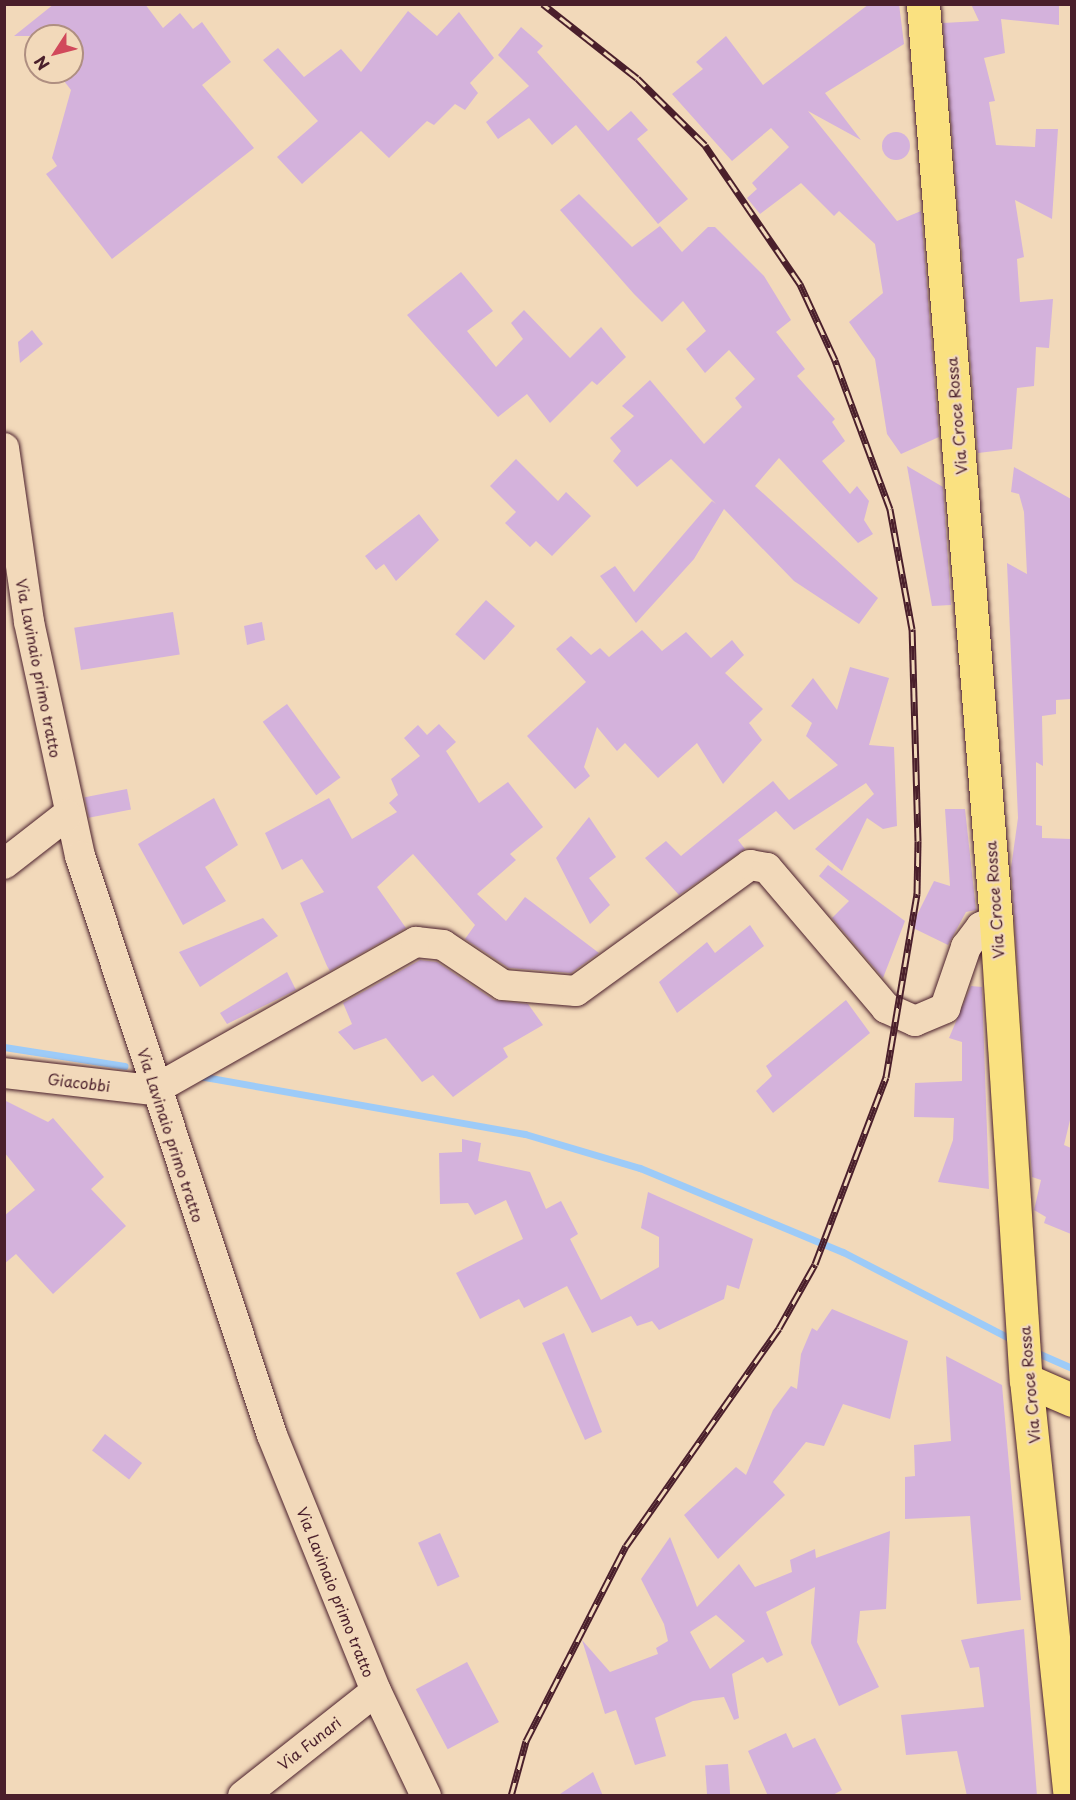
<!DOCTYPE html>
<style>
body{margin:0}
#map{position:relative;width:1076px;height:1800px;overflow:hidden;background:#f2d9ba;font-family:"Playpen Sans",sans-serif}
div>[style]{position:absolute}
.stream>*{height:7px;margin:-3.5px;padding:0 3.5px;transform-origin:3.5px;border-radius:3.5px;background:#9dcbf8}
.building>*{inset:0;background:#d4b2dc;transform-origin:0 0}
.round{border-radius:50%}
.roads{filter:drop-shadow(0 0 2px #4a1f2b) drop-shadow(0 0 2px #4a1f2b)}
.minor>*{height:30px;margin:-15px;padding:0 15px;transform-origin:15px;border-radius:15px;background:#f2d9ba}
.major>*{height:33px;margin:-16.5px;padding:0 16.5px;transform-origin:16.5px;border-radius:16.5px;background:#fae180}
.rail>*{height:7px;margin-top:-3.5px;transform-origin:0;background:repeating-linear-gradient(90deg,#f2d9ba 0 14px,#4a1f2b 0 28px);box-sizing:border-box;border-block:2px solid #4a1f2b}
span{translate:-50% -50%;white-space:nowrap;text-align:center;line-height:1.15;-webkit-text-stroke:4.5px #f2d9ba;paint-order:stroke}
.street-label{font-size:15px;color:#4a1f2b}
.frame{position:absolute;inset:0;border:6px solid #4a1f2b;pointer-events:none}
.north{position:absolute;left:24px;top:24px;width:60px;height:60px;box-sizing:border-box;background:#f2d9ba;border:2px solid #af8f81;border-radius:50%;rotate:234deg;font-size:16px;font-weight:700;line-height:24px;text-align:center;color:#4a1f2b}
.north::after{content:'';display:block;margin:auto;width:21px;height:27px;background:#d1495b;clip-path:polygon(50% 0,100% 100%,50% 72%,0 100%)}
</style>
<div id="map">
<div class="stream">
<div style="left:4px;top:1047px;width:122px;rotate:8.9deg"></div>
<div style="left:199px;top:1076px;width:331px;rotate:10.1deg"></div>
<div style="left:525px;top:1134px;width:120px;rotate:16.5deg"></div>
<div style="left:640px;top:1168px;width:220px;rotate:22.5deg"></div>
<div style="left:843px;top:1252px;width:191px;rotate:27.4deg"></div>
<div style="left:1033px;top:1351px;width:43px;rotate:23.6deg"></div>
</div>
<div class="building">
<div style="clip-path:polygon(54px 4px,145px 4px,163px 28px,180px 13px,193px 29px,202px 22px,231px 62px,202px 85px,254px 148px,112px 259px,46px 174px,57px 166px,52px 158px,71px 90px,57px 72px,72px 72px,72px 36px,14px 36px)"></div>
<div style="clip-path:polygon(869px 4px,899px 4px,904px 44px,825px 93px,861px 140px,808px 111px,897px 221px,921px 211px,939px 437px,901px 454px,887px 434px,875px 359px,849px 322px,883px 293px,875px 244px,839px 211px,834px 216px,801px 183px,760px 214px,747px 198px,757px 189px,752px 183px,789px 147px,771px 128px,732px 161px,672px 94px,703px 69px,696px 62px,726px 36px,763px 85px)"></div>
<div style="clip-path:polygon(971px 4px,1059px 4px,1059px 25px,1001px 19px,1005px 53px,984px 58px,995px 101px,989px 102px,996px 145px,1035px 147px,1036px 129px,1058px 129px,1052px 219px,1015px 200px,1024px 257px,1017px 259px,1020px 302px,1053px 299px,1049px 348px,1036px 347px,1034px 386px,1017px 388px,1012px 449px,978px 453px,943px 23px,979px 21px)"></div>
<div style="clip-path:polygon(408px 11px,437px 36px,459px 12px,494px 58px,470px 83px,478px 93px,465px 110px,455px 104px,434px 125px,427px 121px,389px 158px,361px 131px,302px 184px,277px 157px,318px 121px,263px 60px,278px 48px,304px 77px,341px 49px,361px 72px)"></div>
<div style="clip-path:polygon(521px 27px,543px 46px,537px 52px,608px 131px,631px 111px,648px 130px,637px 139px,688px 199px,658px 224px,576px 125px,552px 145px,529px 118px,498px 139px,486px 122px,529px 86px,498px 55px)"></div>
<div class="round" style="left:882px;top:132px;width:28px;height:28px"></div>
<div style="clip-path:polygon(579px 194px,632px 247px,660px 226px,682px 252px,708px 227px,715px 227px,764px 276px,791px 320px,776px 332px,805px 369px,797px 376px,835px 419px,832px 422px,845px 441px,822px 461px,850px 494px,857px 486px,869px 501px,864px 520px,873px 534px,858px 543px,779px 458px,755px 486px,878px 598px,859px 624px,794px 581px,724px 509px,694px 559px,636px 623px,600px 576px,615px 566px,634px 592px,712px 501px,716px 504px,671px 459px,637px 487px,613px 461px,621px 451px,610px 438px,634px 416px,622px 406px,650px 380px,704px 444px,742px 407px,735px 398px,755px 379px,729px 350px,705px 373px,686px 349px,706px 331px,683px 301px,662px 322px,634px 294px,560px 210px)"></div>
<div style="clip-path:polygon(461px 272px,493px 311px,467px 331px,496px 367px,523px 339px,511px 323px,524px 310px,570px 358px,601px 327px,626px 357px,597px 385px,592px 381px,550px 423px,527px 394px,498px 417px,407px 315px)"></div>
<div style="clip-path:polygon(32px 330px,43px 344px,20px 363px,18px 342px)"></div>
<div style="clip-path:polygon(516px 459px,558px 501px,566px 492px,591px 516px,552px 556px,536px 541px,530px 547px,505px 523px,516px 512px,490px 486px)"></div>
<div style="clip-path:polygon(907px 466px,943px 487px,951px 605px,932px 606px)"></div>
<div style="clip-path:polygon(1014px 467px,1071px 499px,1071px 699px,1056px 700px,1056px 714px,1042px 716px,1043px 766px,1036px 762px,1036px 825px,1042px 826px,1042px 838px,1071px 839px,1071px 1116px,1064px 1145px,1071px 1148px,1071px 1234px,1044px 1223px,1046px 1217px,1034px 1210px,1041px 1180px,1032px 1177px,1011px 868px,1018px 818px,1007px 563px,1027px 574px,1024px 512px,1019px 494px,1011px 492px)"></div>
<div style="clip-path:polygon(419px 514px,439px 540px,396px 581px,384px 564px,376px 570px,365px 556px)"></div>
<div style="left:486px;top:600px;width:39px;height:46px;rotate:42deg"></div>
<div style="left:173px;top:612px;width:43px;height:100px;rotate:81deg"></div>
<div style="clip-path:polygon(262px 622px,265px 640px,247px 645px,244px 626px)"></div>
<div style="clip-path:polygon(642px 630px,662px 651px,686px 632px,711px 658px,732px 640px,744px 655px,725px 673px,763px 709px,749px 723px,762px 740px,723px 784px,697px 743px,658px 778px,625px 743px,617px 751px,597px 727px,584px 767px,590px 776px,575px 789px,527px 736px,586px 682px,556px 649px,571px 636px,591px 655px,600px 648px,609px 657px)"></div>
<div style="clip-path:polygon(850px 667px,889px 678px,869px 745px,894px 747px,897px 826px,883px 829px,867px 818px,842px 871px,815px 849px,874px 794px,866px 783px,794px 830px,776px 811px,738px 840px,745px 849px,679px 895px,645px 858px,666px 841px,681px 856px,773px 781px,789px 800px,838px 765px,806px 736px,812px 723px,791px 706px,813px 678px,837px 710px)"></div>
<div style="left:287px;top:704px;width:91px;height:30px;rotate:54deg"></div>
<div style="clip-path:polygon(439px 724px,456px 742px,446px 751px,479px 803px,508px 782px,543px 827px,510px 854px,516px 860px,477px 894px,506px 921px,525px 897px,599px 953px,571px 973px,509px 968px,465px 939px,475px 925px,413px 854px,377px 887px,406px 928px,330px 971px,327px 966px,300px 903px,324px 892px,302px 859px,282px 870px,265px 833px,329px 798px,352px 839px,397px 812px,389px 803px,398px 795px,391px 779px,420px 756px,404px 738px,418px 725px,427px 735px)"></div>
<div style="left:127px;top:789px;width:21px;height:43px;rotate:79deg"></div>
<div style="clip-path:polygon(214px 798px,238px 845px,205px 867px,226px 901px,183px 925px,138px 844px)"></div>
<div style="clip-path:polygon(945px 809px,965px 809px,976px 910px,966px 912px,948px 945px,911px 927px,934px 881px,950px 886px)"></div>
<div style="clip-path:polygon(589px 817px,616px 857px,589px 878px,610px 905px,590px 924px,556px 858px)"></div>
<div style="clip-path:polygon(828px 865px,905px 921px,883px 978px,832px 918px,849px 901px,819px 876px)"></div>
<div style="clip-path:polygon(263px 918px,278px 936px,200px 987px,179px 952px)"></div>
<div style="clip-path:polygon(750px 925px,764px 946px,677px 1013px,659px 982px,707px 942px,715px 953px)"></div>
<div style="clip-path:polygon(420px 960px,437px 962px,494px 1000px,528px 1004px,543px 1025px,503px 1048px,508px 1057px,453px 1097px,433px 1075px,422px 1082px,386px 1038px,354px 1050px,338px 1032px,352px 1024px,343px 1003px)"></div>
<div style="clip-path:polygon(287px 972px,296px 990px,227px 1024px,220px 1013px)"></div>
<div style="clip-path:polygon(971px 986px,982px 987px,989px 1189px,938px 1182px,953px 1140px,954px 1118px,914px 1117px,915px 1083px,962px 1081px,962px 1042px,949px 1038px)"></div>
<div style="clip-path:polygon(846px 1000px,870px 1033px,773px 1113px,756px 1091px,772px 1076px,766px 1066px)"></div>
<div style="clip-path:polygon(4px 1100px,48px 1122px,53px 1118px,104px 1177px,91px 1189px,126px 1226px,53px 1294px,16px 1254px,4px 1264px,4px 1216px,35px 1190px,4px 1152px)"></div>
<div style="clip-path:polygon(462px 1139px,481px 1143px,478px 1161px,530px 1172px,546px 1209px,561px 1201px,578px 1234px,570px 1239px,601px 1300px,659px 1267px,659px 1237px,641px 1228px,648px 1192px,753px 1239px,739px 1289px,727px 1285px,724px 1299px,659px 1330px,652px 1321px,637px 1326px,631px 1316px,592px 1333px,567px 1286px,524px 1308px,519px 1299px,480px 1319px,456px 1273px,523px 1239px,506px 1200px,475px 1215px,468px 1203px,440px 1204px,439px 1153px,462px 1152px)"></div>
<div style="clip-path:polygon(832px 1309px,908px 1341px,890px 1419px,843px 1404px,824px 1446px,806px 1442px,773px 1482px,785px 1495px,718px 1559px,684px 1515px,736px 1467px,746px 1475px,773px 1410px,791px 1386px,797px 1389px,801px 1354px,812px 1328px,817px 1331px)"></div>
<div style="clip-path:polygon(564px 1333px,602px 1432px,585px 1440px,542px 1343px)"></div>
<div style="clip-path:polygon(946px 1356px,1002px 1385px,1021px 1600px,977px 1604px,970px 1516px,905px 1519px,905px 1477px,915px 1476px,914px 1445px,951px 1441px)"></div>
<div style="left:105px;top:1434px;width:47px;height:21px;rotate:38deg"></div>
<div style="clip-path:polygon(evenodd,890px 1531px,886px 1609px,860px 1611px,857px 1642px,879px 1687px,839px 1706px,811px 1643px,815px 1587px,766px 1612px,783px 1655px,767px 1663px,763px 1657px,732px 1674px,739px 1718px,734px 1720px,724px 1697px,693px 1701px,655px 1718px,666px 1756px,635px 1765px,616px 1710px,605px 1714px,582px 1640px,610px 1672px,658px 1654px,656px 1648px,668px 1641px,664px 1624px,641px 1579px,670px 1537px,697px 1607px,739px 1564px,755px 1587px,792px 1572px,790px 1560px,815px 1549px,816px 1558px,890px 1531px,716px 1615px,745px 1641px,710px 1669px,690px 1632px,716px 1615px)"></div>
<div style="left:440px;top:1533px;width:48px;height:24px;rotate:66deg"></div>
<div style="clip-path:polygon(1024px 1629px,1037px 1796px,967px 1796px,957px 1751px,906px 1755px,901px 1715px,984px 1707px,979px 1667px,970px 1668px,961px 1640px)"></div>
<div style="left:467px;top:1662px;width:68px;height:58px;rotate:62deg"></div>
<div style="clip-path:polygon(786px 1733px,793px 1748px,815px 1738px,842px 1790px,831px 1796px,768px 1796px,748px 1751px)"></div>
<div style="left:728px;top:1764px;width:32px;height:23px;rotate:86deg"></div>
<div style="clip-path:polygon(593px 1772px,603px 1796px,557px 1796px)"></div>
</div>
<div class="roads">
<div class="minor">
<div style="left:4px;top:448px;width:176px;rotate:81.8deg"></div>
<div style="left:29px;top:622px;width:239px;rotate:77.7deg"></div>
<div style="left:80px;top:856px;width:610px;rotate:71.65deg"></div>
<div style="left:272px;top:1435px;width:276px;rotate:67.9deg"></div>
<div style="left:376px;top:1691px;width:116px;rotate:64.5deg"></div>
<div style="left:4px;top:864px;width:80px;rotate:-37.9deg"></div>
<div style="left:4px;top:1073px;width:151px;rotate:6.5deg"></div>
<div style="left:154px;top:1090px;width:301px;rotate:-29.5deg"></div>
<div style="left:416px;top:942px;width:27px;rotate:6deg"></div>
<div style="left:443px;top:945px;width:72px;rotate:33.7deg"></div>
<div style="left:503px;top:985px;width:73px;rotate:4.7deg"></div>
<div style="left:576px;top:991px;width:215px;rotate:-35.9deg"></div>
<div style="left:750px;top:865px;width:17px;rotate:10deg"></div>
<div style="left:767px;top:868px;width:184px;rotate:49.6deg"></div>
<div style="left:886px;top:1008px;width:32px;rotate:24deg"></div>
<div style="left:915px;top:1021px;width:33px;rotate:-23deg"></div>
<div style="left:945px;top:1008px;width:65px;rotate:-71deg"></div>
<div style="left:966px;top:947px;width:25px;rotate:-53deg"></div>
<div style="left:981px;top:927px;width:16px;rotate:-22deg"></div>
<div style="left:243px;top:1796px;width:169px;rotate:-38.3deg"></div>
</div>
<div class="major">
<div style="left:923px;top:4px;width:920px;rotate:85.45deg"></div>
<div style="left:996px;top:921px;width:460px;rotate:86.3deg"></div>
<div style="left:1026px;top:1380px;width:418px;rotate:84deg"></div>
<div style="left:1026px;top:1380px;width:50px;rotate:23.5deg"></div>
</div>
</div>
<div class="rail">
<div style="left:511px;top:1796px;width:57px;rotate:-74.7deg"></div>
<div style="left:526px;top:1741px;width:219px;rotate:-62.9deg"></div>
<div style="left:626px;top:1546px;width:266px;rotate:-54.9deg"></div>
<div style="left:779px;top:1328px;width:73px;rotate:-60.6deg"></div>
<div style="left:815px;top:1264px;width:200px;rotate:-69.2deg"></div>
<div style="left:886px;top:1077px;width:186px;rotate:-80.4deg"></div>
<div style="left:917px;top:894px;width:53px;rotate:-88.9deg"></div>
<div style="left:918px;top:841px;width:212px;rotate:-91.6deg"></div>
<div style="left:912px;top:629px;width:122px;rotate:-100.4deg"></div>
<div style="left:890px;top:509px;width:159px;rotate:-110.3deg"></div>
<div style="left:835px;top:360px;width:84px;rotate:-114.7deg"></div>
<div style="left:800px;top:284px;width:168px;rotate:-124.4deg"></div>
<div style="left:705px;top:145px;width:95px;rotate:-135.4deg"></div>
<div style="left:637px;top:78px;width:120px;rotate:-141.8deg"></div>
</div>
<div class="street-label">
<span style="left:956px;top:416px;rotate:-95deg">Via Croce Rossa</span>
<span style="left:39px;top:668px;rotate:79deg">Via Lavinaio primo tratto</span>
<span style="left:994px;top:900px;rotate:-94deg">Via Croce Rossa</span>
<span style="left:79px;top:1082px;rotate:7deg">Giacobbi</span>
<span style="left:171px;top:1135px;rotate:72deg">Via Lavinaio primo tratto</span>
<span style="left:1029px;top:1385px;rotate:-95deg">Via Croce Rossa</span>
<span style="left:336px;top:1592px;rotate:68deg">Via Lavinaio primo tratto</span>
<span style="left:309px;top:1743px;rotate:-38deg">Via Funari</span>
</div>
<div class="frame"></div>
<div class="north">N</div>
</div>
